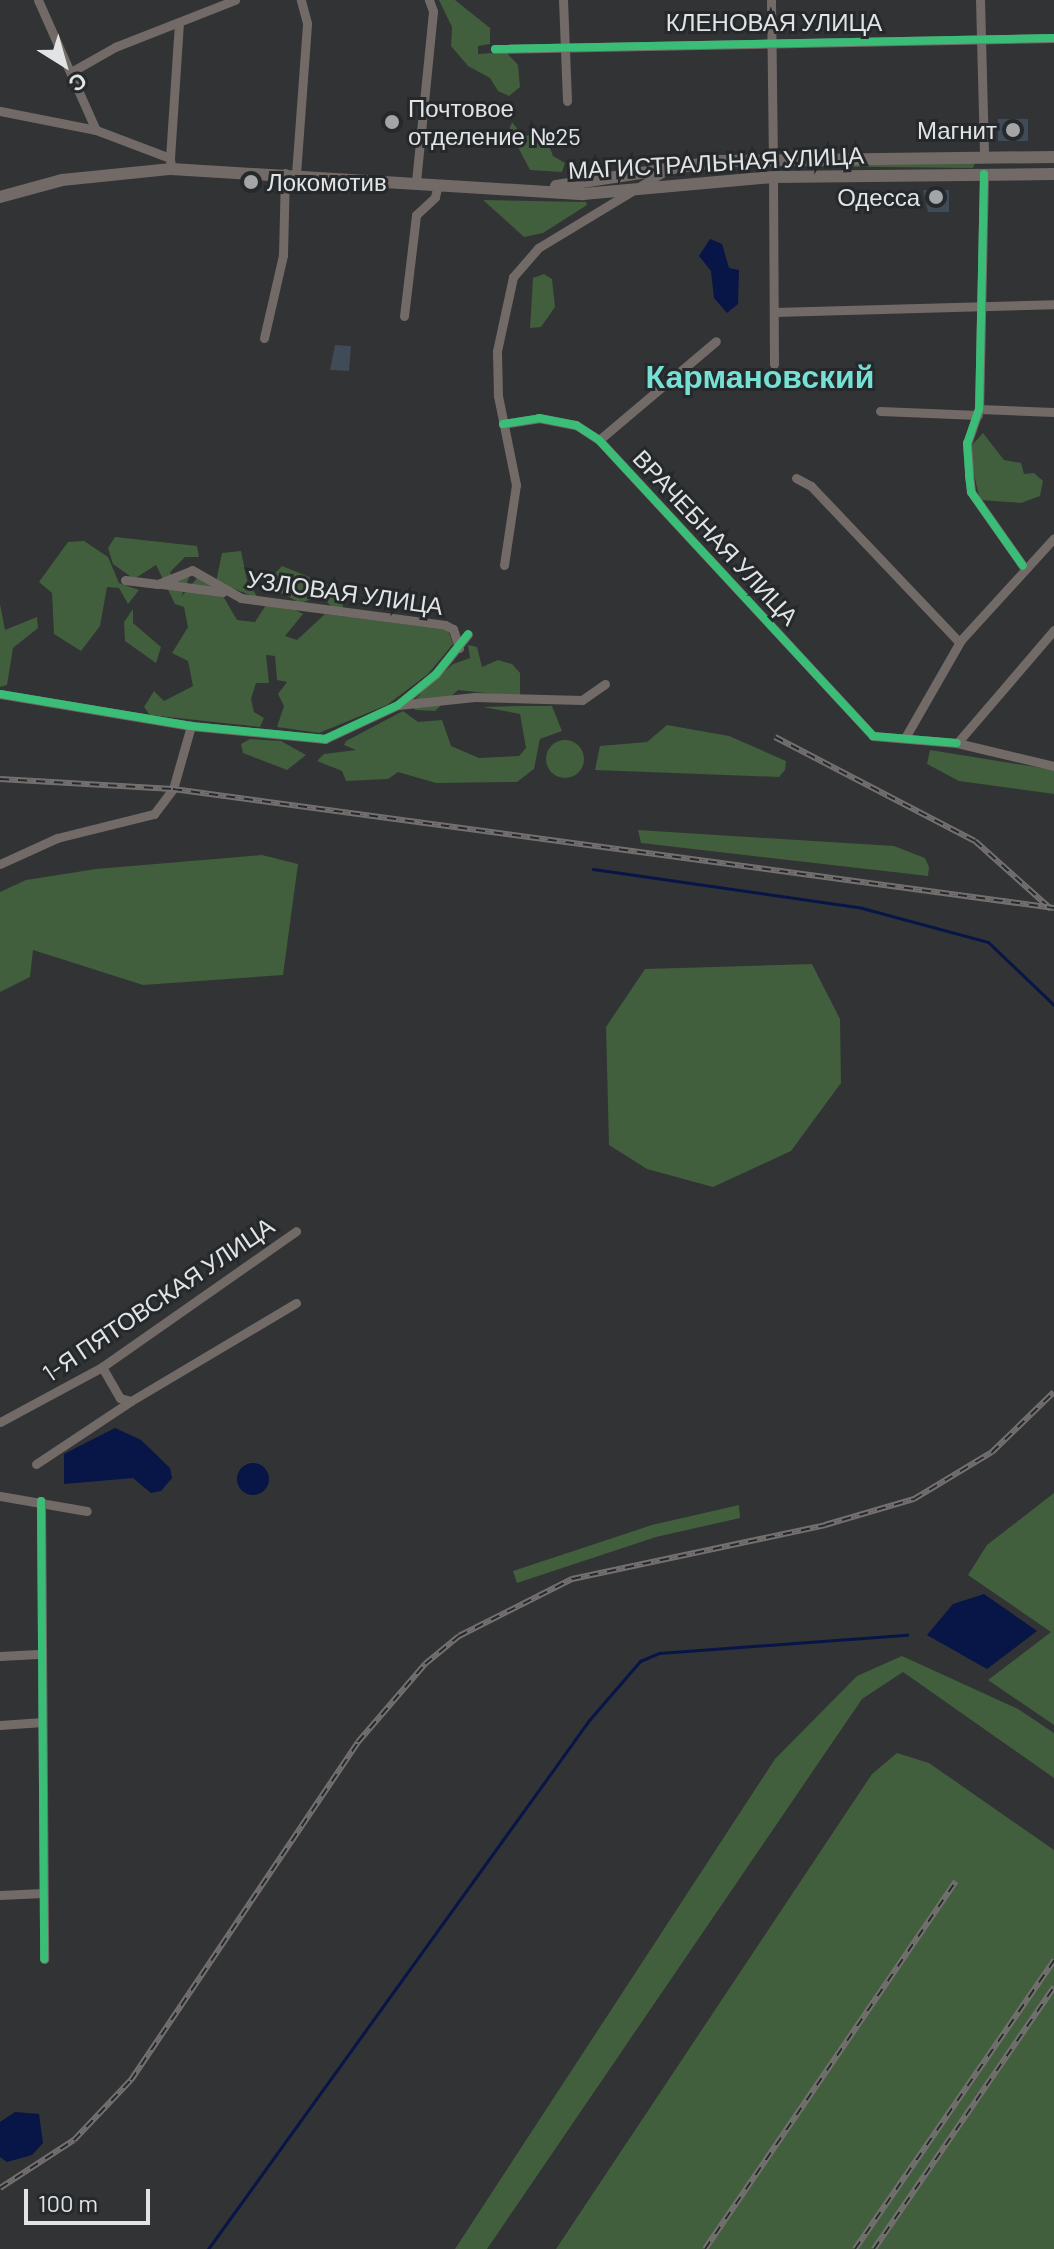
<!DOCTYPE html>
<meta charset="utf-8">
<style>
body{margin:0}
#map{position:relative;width:1054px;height:2249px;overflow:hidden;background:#313334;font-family:Barlow,sans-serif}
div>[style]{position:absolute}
.green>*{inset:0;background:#415e3d}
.round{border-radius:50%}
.water>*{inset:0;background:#071547}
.stream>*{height:3px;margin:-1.5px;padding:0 1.5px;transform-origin:1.5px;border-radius:1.5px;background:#071547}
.building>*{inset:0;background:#3f4b56;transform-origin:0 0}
.minor>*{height:9px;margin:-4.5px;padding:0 4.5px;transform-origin:4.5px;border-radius:4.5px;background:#726a67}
.major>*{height:12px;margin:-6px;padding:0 6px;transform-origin:6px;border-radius:6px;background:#726a67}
.rail>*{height:6px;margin-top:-3px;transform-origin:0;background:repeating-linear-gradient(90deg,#26292b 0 9px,#747070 0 18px);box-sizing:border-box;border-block:2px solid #747070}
.cycleway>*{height:8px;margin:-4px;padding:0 4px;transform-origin:4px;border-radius:4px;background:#3abd76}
.dots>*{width:22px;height:22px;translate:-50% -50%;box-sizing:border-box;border:4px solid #26292b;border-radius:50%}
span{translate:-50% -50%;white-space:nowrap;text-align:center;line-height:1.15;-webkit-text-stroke:6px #26292b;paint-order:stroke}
.street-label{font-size:24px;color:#e1e3e4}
.poi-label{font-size:24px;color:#e1e3e4}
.left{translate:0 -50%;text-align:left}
.right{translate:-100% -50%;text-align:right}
.district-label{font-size:32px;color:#76e0d5;font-weight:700}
.north{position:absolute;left:24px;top:24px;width:80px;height:80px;-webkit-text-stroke:6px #26292b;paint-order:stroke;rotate:143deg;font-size:22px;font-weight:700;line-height:32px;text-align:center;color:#e1e3e4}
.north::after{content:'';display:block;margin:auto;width:28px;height:36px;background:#e1e3e4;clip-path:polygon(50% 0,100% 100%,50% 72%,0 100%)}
.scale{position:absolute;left:24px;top:2189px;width:126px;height:36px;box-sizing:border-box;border:4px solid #e1e3e4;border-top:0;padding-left:10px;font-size:24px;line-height:28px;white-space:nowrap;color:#e1e3e4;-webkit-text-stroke:6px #26292b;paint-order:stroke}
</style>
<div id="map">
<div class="green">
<div style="clip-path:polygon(439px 0,455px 0,490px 28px,490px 44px,478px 46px,478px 54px,506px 52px,518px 65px,520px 87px,509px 96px,498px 91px,490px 78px,468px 66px,451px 46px,452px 27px)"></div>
<div style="clip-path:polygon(512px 122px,523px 136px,538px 134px,548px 143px,553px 156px,565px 163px,562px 172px,530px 170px,509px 130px)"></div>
<div style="clip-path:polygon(975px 163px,973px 168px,776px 166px)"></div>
<div style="clip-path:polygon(483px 200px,586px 202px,587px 205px,543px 233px,524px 237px)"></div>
<div style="clip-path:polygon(544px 274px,552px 279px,555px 307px,541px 327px,530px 328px,533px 278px)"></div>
<div style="clip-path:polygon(983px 433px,1004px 460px,1021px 463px,1024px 474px,1034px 473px,1043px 481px,1040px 496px,1021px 503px,980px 500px,971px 462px,972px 445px)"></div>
<div style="clip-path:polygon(115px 537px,197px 546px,199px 557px,185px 557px,170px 572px,172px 578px,189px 578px,181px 597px,197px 578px,220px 591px,237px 620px,255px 622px,266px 605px,292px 608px,303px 614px,285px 636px,297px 640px,325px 614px,448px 630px,453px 644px,428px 674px,387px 705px,319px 733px,277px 727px,284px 706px,278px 694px,287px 682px,277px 680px,275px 656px,266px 655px,269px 683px,256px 683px,251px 699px,254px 712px,264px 718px,260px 727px,150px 715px,144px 707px,154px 691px,164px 701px,193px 686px,188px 661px,172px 653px,188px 627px,184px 607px,175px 604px,156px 565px,134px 579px,113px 564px,108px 548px)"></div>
<div style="clip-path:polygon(84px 541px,108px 557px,119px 583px,139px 590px,128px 604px,119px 588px,107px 587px,100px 626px,81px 651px,54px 634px,52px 593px,39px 582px,68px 542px)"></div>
<div style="clip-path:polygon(241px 551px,247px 580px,258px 598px,216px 582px,222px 553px)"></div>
<div style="clip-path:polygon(282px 566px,341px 590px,343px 608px,333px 608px,321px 596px,300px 603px,272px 588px,268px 581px)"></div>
<div style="clip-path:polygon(0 604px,5px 630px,37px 617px,38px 628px,13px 648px,7px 685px,0 687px)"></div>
<div style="clip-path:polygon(133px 609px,133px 623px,161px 647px,156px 663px,125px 641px,124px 622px)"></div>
<div style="clip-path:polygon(468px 645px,477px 647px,482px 667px,498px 660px,512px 664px,520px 673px,520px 697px,458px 690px,435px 711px,415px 710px,412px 703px,425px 689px,453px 664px,470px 658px)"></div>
<div style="clip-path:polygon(521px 706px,552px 706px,562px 731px,540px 739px,534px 769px,517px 782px,436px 783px,398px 772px,388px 779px,346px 781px,342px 771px,317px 761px,324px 754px,356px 750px,344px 745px,346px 741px,403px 711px,418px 722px,442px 720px,451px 746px,479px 758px,519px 756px,526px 748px,520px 714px,483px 707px)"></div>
<div style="clip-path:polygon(667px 725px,729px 736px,786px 761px,785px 770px,779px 777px,595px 770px,600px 746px,647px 742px)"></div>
<div style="clip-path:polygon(250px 739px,281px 741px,306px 755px,287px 770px,243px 753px,241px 744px)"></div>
<div class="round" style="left:546px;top:740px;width:38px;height:38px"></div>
<div style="clip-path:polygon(930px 750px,1054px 770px,1054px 794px,959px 781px,927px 764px)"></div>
<div style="clip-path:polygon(638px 830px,894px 846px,925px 858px,929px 867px,928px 876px,641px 843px)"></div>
<div style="clip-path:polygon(262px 855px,298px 864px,283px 975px,143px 985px,33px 950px,30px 977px,0 992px,0 892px,26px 880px,96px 869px)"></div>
<div style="clip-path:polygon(812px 964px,840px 1019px,841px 1083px,791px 1151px,713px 1187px,647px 1169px,609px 1145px,606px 1027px,645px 969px)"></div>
<div style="clip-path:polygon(1054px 1493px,1054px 1725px,988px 1680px,1051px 1632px,968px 1575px,987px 1545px)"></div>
<div style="clip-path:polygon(739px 1505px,740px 1518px,656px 1537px,517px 1583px,513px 1571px,652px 1525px)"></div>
<div style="clip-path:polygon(902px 1656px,1018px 1709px,1054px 1733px,1054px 1778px,903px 1672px,862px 1699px,487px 2249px,455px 2249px,775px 1759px,857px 1676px)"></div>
<div style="clip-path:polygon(897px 1753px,929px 1763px,1054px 1850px,1054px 2249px,556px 2249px,872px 1774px)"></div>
</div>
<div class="water">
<div style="clip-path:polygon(710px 239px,722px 244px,729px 268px,739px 270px,738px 304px,727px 313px,714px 298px,711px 271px,699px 256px)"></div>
<div style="clip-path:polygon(115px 1428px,141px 1440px,170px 1468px,172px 1478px,161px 1491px,151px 1493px,133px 1478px,64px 1484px,64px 1454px)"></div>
<div class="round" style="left:237px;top:1463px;width:32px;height:32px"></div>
<div style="clip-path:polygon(984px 1594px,1037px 1631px,987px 1669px,927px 1635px,953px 1604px)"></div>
<div style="clip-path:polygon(15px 2112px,39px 2114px,43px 2143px,32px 2155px,7px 2162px,0 2157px,0 2122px)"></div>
</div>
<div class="stream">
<div style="left:593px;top:869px;width:272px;rotate:8.2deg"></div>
<div style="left:862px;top:908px;width:131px;rotate:15.1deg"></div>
<div style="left:988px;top:942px;width:91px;rotate:43.7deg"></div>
<div style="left:208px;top:2249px;width:653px;rotate:-54.22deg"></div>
<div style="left:590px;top:1719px;width:77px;rotate:-49.2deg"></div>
<div style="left:640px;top:1661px;width:21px;rotate:-23deg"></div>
<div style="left:659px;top:1653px;width:249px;rotate:-4.2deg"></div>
</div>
<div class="building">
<div style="left:1028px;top:119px;width:22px;height:30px;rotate:90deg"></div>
<div style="clip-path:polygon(923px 190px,949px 190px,949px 212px,928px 212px)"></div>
<div style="clip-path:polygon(335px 345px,351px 346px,349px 371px,330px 370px)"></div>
</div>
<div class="minor">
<div style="left:38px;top:0;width:142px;rotate:66deg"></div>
<div style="left:563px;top:0;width:101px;rotate:87.7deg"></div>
<div style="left:771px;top:0;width:159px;rotate:89.3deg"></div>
<div style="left:980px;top:0;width:157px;rotate:88.5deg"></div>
<div style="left:495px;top:49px;width:559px;rotate:-1.13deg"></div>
<div style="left:71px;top:72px;width:51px;rotate:-29.6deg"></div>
<div style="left:115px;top:47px;width:129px;rotate:-21.4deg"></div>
<div style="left:0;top:111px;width:98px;rotate:11.2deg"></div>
<div style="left:96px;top:130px;width:79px;rotate:20.7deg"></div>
<div style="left:170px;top:158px;width:11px;rotate:85deg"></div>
<div style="left:170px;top:158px;width:136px;rotate:-86.2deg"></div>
<div style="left:296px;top:174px;width:151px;rotate:-85.8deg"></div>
<div style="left:307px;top:23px;width:24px;rotate:-105deg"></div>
<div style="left:984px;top:174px;width:235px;rotate:91.2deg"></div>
<div style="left:979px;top:409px;width:36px;rotate:109deg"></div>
<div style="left:967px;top:443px;width:32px;rotate:86deg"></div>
<div style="left:969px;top:475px;width:17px;rotate:83deg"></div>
<div style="left:971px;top:492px;width:90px;rotate:54.9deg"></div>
<div style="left:773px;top:177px;width:187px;rotate:89.7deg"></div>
<div style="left:416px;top:182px;width:172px;rotate:-84.3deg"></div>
<div style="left:433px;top:11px;width:12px;rotate:-110deg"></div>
<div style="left:774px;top:312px;width:280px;rotate:-1.6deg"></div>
<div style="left:404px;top:316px;width:102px;rotate:-83.2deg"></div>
<div style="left:416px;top:215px;width:26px;rotate:-43deg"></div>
<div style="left:435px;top:197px;width:13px;rotate:-77deg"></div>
<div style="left:264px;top:338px;width:85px;rotate:-77.1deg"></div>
<div style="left:283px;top:255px;width:82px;rotate:-88.6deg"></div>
<div style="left:979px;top:409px;width:75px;rotate:2.3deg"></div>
<div style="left:880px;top:411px;width:98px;rotate:2.3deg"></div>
<div style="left:503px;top:424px;width:36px;rotate:-9deg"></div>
<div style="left:539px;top:418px;width:38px;rotate:11deg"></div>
<div style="left:576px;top:425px;width:27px;rotate:33deg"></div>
<div style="left:599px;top:440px;width:403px;rotate:47.2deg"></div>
<div style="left:873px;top:736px;width:84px;rotate:4.8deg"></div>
<div style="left:599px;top:440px;width:153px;rotate:-40.2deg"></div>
<div style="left:796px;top:478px;width:17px;rotate:28deg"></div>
<div style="left:811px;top:486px;width:215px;rotate:46.5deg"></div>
<div style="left:504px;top:565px;width:81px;rotate:-81.5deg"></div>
<div style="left:516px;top:485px;width:91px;rotate:-101.4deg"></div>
<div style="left:498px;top:396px;width:45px;rotate:-91.3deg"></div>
<div style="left:497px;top:351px;width:76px;rotate:-77.8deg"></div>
<div style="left:513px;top:277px;width:38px;rotate:-49deg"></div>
<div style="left:538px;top:248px;width:149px;rotate:-31.2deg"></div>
<div style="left:125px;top:580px;width:33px;rotate:7deg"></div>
<div style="left:158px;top:584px;width:37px;rotate:-22deg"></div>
<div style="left:192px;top:570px;width:56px;rotate:29.7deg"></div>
<div style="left:241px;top:598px;width:206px;rotate:7.5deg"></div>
<div style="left:445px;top:625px;width:9px;rotate:27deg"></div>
<div style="left:453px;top:629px;width:20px;rotate:72deg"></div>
<div style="left:162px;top:584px;width:61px;rotate:7.6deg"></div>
<div style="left:1054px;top:630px;width:149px;rotate:130.6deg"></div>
<div style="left:957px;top:743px;width:100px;rotate:13.3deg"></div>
<div style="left:0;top:694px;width:194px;rotate:9.5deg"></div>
<div style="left:191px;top:726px;width:135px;rotate:5.5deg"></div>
<div style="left:325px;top:739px;width:81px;rotate:-25deg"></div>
<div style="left:398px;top:705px;width:49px;rotate:-39.2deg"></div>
<div style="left:436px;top:674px;width:51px;rotate:-51.3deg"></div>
<div style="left:398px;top:705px;width:77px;rotate:-5.9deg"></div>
<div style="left:475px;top:697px;width:107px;rotate:1.6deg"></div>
<div style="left:582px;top:700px;width:28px;rotate:-35deg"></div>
<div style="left:906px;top:736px;width:111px;rotate:-60.2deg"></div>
<div style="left:961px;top:640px;width:138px;rotate:-47.6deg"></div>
<div style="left:0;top:864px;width:63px;rotate:-24.5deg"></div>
<div style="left:57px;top:838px;width:100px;rotate:-13.9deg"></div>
<div style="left:154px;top:814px;width:31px;rotate:-53deg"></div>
<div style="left:173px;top:789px;width:66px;rotate:-74.1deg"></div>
<div style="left:102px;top:1367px;width:36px;rotate:60deg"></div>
<div style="left:120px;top:1398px;width:11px;rotate:15deg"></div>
<div style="left:131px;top:1401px;width:192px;rotate:-30.7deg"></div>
<div style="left:0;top:1422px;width:116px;rotate:-28.3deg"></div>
<div style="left:102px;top:1367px;width:237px;rotate:-35deg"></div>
<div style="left:36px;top:1464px;width:114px;rotate:-33.6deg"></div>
<div style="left:0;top:1496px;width:88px;rotate:9.8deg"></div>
<div style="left:41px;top:1501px;width:458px;rotate:89.6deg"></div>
<div style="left:0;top:1656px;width:38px;rotate:-3deg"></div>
<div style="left:0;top:1725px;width:39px;rotate:-4deg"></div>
<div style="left:0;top:1895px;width:43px;rotate:-2.7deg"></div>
</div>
<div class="major">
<div style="left:556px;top:186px;width:166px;rotate:-8.7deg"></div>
<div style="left:720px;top:161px;width:334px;rotate:-0.7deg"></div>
<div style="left:0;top:197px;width:64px;rotate:-15.3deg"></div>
<div style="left:62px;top:180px;width:110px;rotate:-5.8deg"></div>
<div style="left:171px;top:169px;width:413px;rotate:3.5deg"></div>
<div style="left:583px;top:194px;width:191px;rotate:-5.1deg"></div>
<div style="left:773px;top:177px;width:281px;rotate:-0.6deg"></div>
</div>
<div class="rail">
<div style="left:775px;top:737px;width:225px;rotate:27.5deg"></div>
<div style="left:975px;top:841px;width:102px;rotate:41.8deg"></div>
<div style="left:0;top:779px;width:173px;rotate:3.3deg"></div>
<div style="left:173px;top:789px;width:889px;rotate:7.69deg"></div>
<div style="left:0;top:2188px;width:88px;rotate:-33deg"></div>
<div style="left:74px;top:2140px;width:83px;rotate:-46.5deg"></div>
<div style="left:131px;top:2080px;width:407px;rotate:-56.1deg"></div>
<div style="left:358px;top:1742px;width:103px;rotate:-49.3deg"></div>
<div style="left:425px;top:1664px;width:44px;rotate:-39.5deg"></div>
<div style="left:459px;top:1636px;width:127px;rotate:-26.8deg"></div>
<div style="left:572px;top:1579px;width:259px;rotate:-12deg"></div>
<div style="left:825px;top:1525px;width:93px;rotate:-16.3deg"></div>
<div style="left:914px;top:1499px;width:91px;rotate:-31.1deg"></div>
<div style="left:992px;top:1452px;width:86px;rotate:-44.1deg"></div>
<div style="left:705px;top:2249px;width:445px;rotate:-55.7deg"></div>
<div style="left:855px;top:2249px;width:351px;rotate:-55.4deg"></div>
<div style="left:874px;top:2249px;width:318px;rotate:-55.5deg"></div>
</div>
<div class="cycleway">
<div style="left:495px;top:49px;width:559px;rotate:-1.13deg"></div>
<div style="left:984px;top:174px;width:235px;rotate:91.2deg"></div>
<div style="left:979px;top:409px;width:36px;rotate:109deg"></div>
<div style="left:967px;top:443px;width:32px;rotate:86deg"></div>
<div style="left:969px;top:475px;width:17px;rotate:83deg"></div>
<div style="left:971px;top:492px;width:90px;rotate:54.9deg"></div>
<div style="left:503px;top:424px;width:36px;rotate:-9deg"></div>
<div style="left:539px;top:418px;width:38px;rotate:11deg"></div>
<div style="left:576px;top:425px;width:27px;rotate:33deg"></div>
<div style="left:599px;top:440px;width:403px;rotate:47.2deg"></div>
<div style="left:873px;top:736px;width:84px;rotate:4.8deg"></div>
<div style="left:0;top:694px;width:194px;rotate:9.5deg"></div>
<div style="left:191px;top:726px;width:135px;rotate:5.5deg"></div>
<div style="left:325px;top:739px;width:81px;rotate:-25deg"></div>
<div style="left:398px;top:705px;width:49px;rotate:-39.2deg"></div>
<div style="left:436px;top:674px;width:51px;rotate:-51.3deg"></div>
<div style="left:41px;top:1501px;width:458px;rotate:89.6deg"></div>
</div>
<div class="dots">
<div style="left:392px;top:122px;background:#a3a5a6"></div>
<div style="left:1013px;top:130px;background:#a3a5a6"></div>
<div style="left:251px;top:182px;background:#a3a5a6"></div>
<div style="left:936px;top:197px;background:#a3a5a6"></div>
</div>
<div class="street-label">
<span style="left:774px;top:22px">КЛЕНОВАЯ УЛИЦА</span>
<span style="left:716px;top:162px;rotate:-3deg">МАГИСТРАЛЬНАЯ УЛИЦА</span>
<span style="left:716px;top:537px;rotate:47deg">ВРАЧЕБНАЯ УЛИЦА</span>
<span style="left:345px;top:592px;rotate:8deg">УЗЛОВАЯ УЛИЦА</span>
<span style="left:158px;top:1299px;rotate:-34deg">1-Я ПЯТОВСКАЯ УЛИЦА</span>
</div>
<div class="poi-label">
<span class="left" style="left:408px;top:122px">Почтовое<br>отделение №25</span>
<span class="right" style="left:997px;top:130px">Магнит</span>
<span class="left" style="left:267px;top:182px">Локомотив</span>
<span class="right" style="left:920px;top:197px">Одесса</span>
</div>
<div class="district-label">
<span style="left:760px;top:375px">Кармановский</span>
</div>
<div class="north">С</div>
<div class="scale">100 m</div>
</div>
